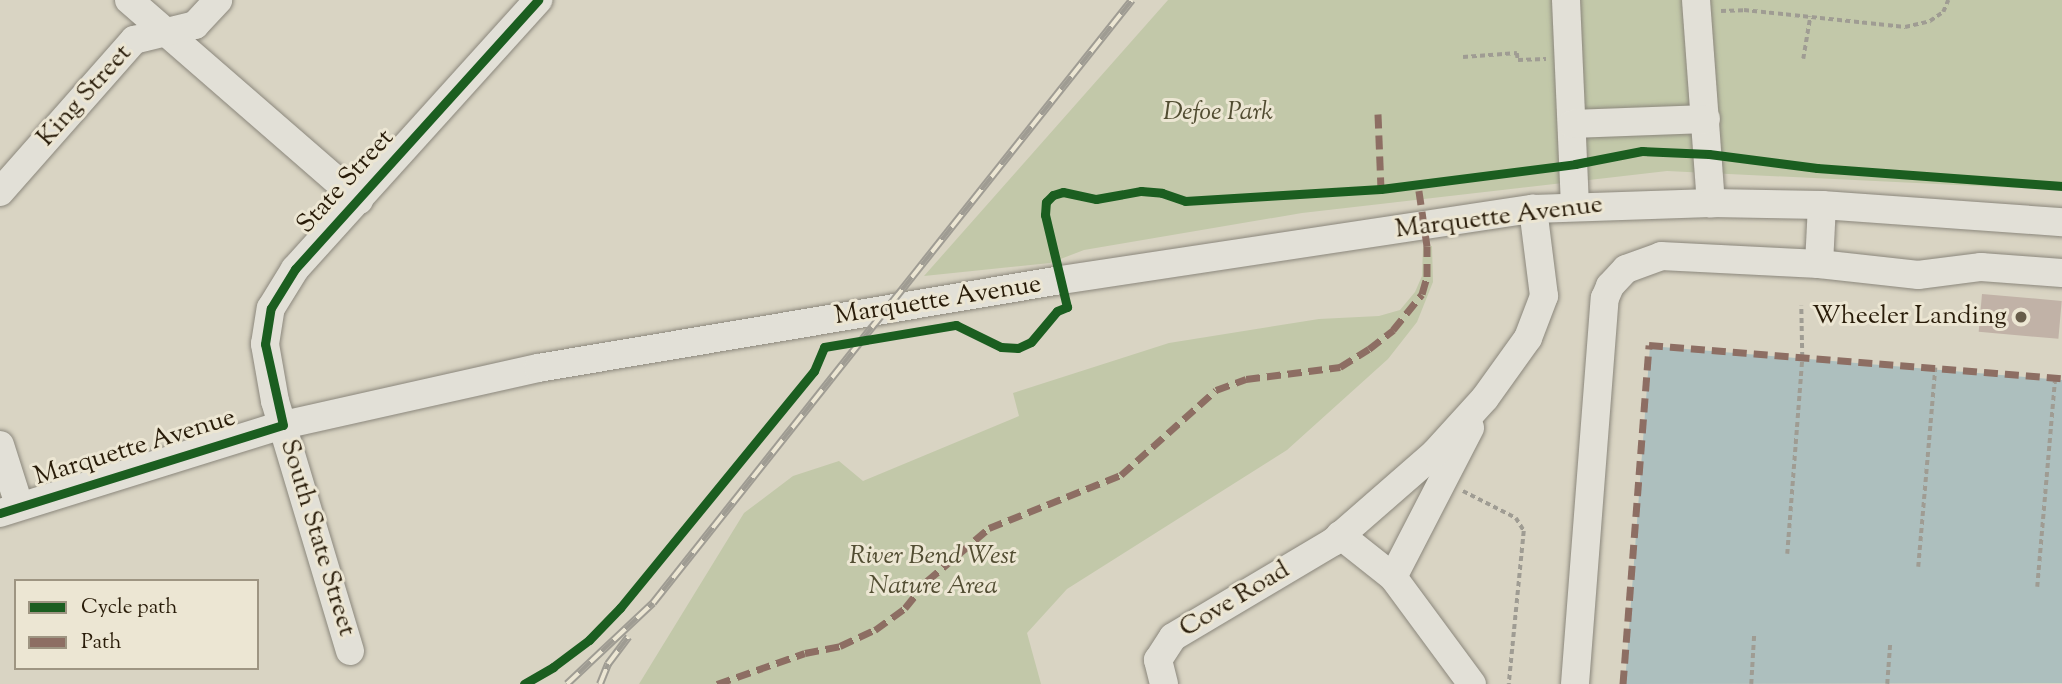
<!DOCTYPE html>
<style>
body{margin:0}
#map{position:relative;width:2062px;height:684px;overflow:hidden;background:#d9d4c3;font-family:"Sorts Mill Goudy",serif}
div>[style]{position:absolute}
.green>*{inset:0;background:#c2c8a9}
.water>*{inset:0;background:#adbfbe}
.building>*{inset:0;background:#c1b2a7;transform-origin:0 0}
.path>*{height:3.5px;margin-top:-1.75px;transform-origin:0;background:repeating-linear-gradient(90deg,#9f9c93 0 5px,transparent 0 8.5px)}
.roads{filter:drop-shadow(0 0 2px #8b877c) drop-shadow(0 0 2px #8b877c)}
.minor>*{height:28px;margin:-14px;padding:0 14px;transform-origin:14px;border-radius:14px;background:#e2e0d7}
.rail>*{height:8px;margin-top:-4px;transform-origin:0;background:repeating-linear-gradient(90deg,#ece6d3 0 16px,#9f9c93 0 32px);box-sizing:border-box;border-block:2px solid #9f9c93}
.quiet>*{height:7px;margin-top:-3.5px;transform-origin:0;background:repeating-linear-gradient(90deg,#8d6e63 0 14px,transparent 0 21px)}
.cycleway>*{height:9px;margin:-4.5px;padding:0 4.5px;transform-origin:4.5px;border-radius:4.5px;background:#1b5e20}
.dots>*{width:19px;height:19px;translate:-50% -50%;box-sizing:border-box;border:4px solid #ece6d3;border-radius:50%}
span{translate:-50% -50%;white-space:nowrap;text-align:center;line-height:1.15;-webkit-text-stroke:6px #ece6d3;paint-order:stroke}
.street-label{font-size:26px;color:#291c09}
.park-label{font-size:26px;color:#524d32;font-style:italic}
.poi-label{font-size:26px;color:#291c09}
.right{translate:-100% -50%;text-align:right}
.legend{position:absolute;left:14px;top:579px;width:245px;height:91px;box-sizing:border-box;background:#ece6d3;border:2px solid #9e9582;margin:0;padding:9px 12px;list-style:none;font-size:21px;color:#291c09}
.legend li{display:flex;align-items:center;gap:14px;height:35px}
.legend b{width:35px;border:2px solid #9e9582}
</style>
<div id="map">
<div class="green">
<div style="clip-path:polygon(1168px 0,2062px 0,2062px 190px,1667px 171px,1302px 213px,1084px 250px,1050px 263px,924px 276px)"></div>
<div style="clip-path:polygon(1432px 246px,1433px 282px,1417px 322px,1388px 359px,1287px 450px,1067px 589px,1027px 633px,1041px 684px,639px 684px,744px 513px,793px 476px,839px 461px,863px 481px,1019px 416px,1013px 393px,1169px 343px,1319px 319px,1379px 316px,1400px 310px,1415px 292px,1422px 276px,1423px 247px)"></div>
</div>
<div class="water">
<div style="clip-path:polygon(1650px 346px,2062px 380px,2062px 683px,1625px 684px)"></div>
</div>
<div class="building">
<div style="left:1982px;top:294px;width:80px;height:38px;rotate:5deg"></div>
</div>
<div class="path">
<div style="left:1721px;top:11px;width:23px;rotate:-2deg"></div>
<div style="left:1744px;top:10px;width:162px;rotate:6deg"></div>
<div style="left:1905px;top:27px;width:26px;rotate:-13deg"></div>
<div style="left:1930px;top:21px;width:16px;rotate:-35deg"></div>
<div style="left:1943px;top:12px;width:13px;rotate:-67deg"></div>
<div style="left:1463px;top:57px;width:54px;rotate:-4.2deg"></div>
<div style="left:1517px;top:53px;width:7px;rotate:82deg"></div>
<div style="left:1518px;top:60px;width:28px;rotate:-2deg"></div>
<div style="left:1803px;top:59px;width:43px;rotate:-80.5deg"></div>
<div style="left:1463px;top:491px;width:59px;rotate:27deg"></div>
<div style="left:1516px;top:518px;width:15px;rotate:58deg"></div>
<div style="left:1524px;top:531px;width:154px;rotate:95.6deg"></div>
<div style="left:1787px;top:554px;width:198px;rotate:-85.6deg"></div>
<div style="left:1802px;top:357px;width:51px;rotate:-91.1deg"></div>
<div style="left:1918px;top:567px;width:200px;rotate:-85.1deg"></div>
<div style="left:2037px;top:587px;width:210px;rotate:-85.1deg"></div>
<div style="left:1751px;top:684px;width:50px;rotate:-86.6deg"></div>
<div style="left:1887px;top:684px;width:41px;rotate:-85.8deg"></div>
</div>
<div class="roads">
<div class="minor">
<div style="left:129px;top:0;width:305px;rotate:41deg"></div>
<div style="left:1566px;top:0;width:206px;rotate:87.5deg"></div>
<div style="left:1696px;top:0;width:204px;rotate:85.8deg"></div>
<div style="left:1572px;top:124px;width:134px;rotate:-2.1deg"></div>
<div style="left:0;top:192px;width:203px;rotate:-48.6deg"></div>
<div style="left:134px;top:40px;width:63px;rotate:-13.8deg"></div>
<div style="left:195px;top:25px;width:34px;rotate:-47deg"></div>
<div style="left:1819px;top:264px;width:59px;rotate:-87.1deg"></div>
<div style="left:0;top:445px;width:63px;rotate:72.4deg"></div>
<div style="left:0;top:513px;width:296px;rotate:-17.3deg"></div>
<div style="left:283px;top:425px;width:261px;rotate:-12.6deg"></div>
<div style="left:538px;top:368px;width:530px;rotate:-9.55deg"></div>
<div style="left:1061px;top:280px;width:477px;rotate:-8.6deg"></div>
<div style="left:1533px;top:209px;width:178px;rotate:-1.9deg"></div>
<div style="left:1711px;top:203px;width:111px;rotate:1deg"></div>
<div style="left:1822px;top:205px;width:241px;rotate:4.1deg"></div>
<div style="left:1340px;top:535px;width:68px;rotate:38.4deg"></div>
<div style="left:1393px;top:577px;width:133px;rotate:53.6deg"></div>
<div style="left:1393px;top:577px;width:168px;rotate:-62.7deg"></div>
<div style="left:350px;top:651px;width:261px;rotate:-106.7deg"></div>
<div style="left:275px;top:401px;width:58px;rotate:-100deg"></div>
<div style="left:265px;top:344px;width:36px;rotate:-81deg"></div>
<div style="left:271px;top:308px;width:46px;rotate:-58.4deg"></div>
<div style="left:295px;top:269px;width:363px;rotate:-47.9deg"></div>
<div style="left:1164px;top:684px;width:25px;rotate:-104deg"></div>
<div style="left:1158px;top:660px;width:27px;rotate:-57deg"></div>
<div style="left:1173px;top:637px;width:186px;rotate:-30.7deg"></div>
<div style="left:1333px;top:542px;width:135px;rotate:-41.1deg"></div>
<div style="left:1435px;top:453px;width:74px;rotate:-47.7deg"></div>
<div style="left:1485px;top:398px;width:74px;rotate:-54.4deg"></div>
<div style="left:1528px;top:338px;width:45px;rotate:-69.1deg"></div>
<div style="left:1544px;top:296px;width:88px;rotate:-97.2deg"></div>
<div style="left:1575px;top:684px;width:387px;rotate:-85.6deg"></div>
<div style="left:1605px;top:298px;width:13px;rotate:-67deg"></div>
<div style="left:1610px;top:286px;width:23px;rotate:-47deg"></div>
<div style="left:1626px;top:269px;width:37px;rotate:-20deg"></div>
<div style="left:1661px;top:256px;width:158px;rotate:2.9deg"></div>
<div style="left:1819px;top:264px;width:100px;rotate:6.3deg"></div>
<div style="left:1918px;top:275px;width:64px;rotate:-7.2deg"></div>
<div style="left:1981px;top:267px;width:81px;rotate:4.2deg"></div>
</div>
</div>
<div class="rail">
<div style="left:567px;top:684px;width:118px;rotate:-43.3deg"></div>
<div style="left:653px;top:603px;width:770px;rotate:-51.54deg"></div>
<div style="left:600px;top:684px;width:22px;rotate:-68deg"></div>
<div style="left:608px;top:664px;width:34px;rotate:-53deg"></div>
</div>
<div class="quiet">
<div style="left:1378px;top:114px;width:75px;rotate:87.7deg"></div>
<div style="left:717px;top:684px;width:93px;rotate:-19.4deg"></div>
<div style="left:805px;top:653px;width:36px;rotate:-11deg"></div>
<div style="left:840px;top:646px;width:38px;rotate:-25deg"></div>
<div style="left:875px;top:630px;width:37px;rotate:-36deg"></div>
<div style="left:905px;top:608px;width:35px;rotate:-51deg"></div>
<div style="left:927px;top:581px;width:82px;rotate:-40.5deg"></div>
<div style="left:989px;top:528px;width:142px;rotate:-21.9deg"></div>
<div style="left:1121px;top:475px;width:127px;rotate:-41.8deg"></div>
<div style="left:1216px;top:390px;width:32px;rotate:-20deg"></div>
<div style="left:1246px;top:379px;width:95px;rotate:-7.3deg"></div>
<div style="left:1340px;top:367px;width:34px;rotate:-32deg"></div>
<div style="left:1369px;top:349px;width:31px;rotate:-38deg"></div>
<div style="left:1393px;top:330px;width:46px;rotate:-51.1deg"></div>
<div style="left:1422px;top:294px;width:18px;rotate:-74deg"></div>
<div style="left:1427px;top:277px;width:31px;rotate:-90deg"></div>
<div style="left:1427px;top:246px;width:63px;rotate:-98.3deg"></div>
<div style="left:1623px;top:684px;width:340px;rotate:-85.6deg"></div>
<div style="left:1649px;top:345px;width:414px;rotate:4.6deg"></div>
</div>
<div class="cycleway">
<div style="left:0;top:513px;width:296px;rotate:-17.3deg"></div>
<div style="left:283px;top:425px;width:83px;rotate:-102.5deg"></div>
<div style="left:265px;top:344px;width:36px;rotate:-81deg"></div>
<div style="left:271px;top:308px;width:46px;rotate:-58.4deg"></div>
<div style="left:295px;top:269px;width:363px;rotate:-47.9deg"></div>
<div style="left:524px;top:684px;width:34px;rotate:-30deg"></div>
<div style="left:553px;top:667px;width:45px;rotate:-36.9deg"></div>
<div style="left:589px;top:640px;width:45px;rotate:-45.9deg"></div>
<div style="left:620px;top:608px;width:306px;rotate:-50.7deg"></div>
<div style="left:814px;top:371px;width:26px;rotate:-67deg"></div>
<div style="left:824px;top:347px;width:134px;rotate:-9.5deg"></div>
<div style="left:956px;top:325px;width:50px;rotate:26.1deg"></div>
<div style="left:1001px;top:347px;width:17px;rotate:3deg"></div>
<div style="left:1018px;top:348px;width:14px;rotate:-25deg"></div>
<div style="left:1031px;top:342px;width:40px;rotate:-50deg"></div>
<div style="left:1057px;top:311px;width:11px;rotate:-22deg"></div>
<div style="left:1067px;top:307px;width:95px;rotate:-103.4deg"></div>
<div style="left:1045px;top:215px;width:13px;rotate:-86deg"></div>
<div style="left:1046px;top:202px;width:10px;rotate:-45deg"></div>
<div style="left:1053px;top:195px;width:10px;rotate:-17deg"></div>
<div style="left:1063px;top:192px;width:34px;rotate:12deg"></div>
<div style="left:1096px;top:199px;width:46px;rotate:-10.1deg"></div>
<div style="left:1141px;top:191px;width:21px;rotate:5deg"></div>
<div style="left:1162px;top:193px;width:24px;rotate:19deg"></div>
<div style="left:1185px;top:201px;width:196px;rotate:-3.5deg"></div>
<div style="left:1381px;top:189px;width:196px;rotate:-7.3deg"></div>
<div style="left:1575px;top:164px;width:68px;rotate:-11deg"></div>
<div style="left:1642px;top:151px;width:67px;rotate:2.6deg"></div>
<div style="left:1709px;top:154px;width:109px;rotate:7.4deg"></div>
<div style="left:1817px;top:168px;width:246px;rotate:4.2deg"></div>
</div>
<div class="dots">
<div style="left:2021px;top:317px;background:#675c4a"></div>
</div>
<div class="street-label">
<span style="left:85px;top:96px;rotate:-48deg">King Street</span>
<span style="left:346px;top:182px;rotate:-48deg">State Street</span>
<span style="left:1499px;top:218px;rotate:-7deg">Marquette Avenue</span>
<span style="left:938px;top:301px;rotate:-9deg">Marquette Avenue</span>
<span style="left:135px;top:448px;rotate:-17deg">Marquette Avenue</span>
<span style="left:317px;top:538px;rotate:73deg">South State Street</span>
<span style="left:1235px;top:600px;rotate:-31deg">Cove Road</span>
</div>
<div class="park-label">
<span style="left:1218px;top:113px">Defoe Park</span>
<span style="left:933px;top:572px">River Bend West<br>Nature Area</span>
</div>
<div class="poi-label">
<span class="right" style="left:2007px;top:317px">Wheeler Landing</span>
</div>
<ul class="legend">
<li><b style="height:9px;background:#1b5e20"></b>Cycle path</li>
<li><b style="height:9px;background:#8d6e63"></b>Path</li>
</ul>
</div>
